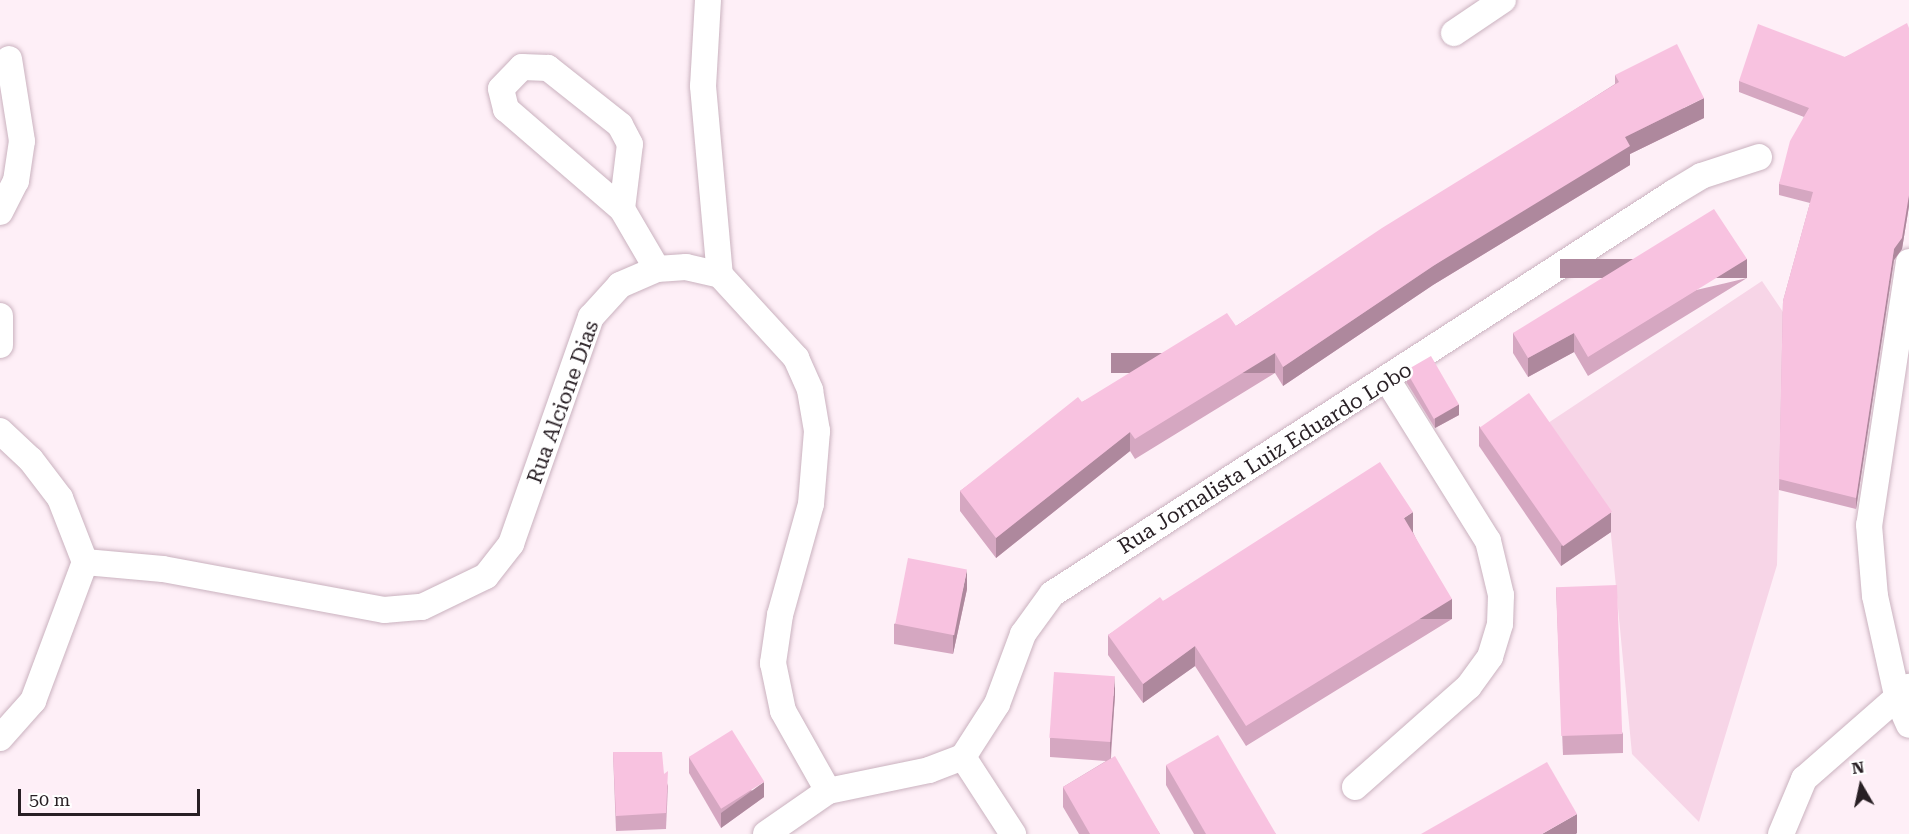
<!DOCTYPE html>
<style>
body{margin:0}
#map{position:relative;width:1909px;height:834px;overflow:hidden;background:#feeff7;font-family:"Roboto Serif",serif}
div>[style]{position:absolute}
.green>*{inset:0;background:#f7d5e7}
.roads{filter:drop-shadow(0 0 2px #cab2bf) drop-shadow(0 0 2px #cab2bf)}
.minor>*{height:26px;margin:-13px;padding:0 13px;transform-origin:13px;border-radius:13px;background:#fff}
.wall>*{inset:0;background:#d5a7c1}
.shaded-wall>*{inset:0;background:#ae889d;transform-origin:0 0}
.building>*{inset:0;background:#f8c2e0;transform-origin:0 0}
span{translate:-50% -50%;white-space:nowrap;text-align:center;line-height:1.15;-webkit-text-stroke:5px #fff;paint-order:stroke}
.street-label{font-size:21px;color:#281f24}
.north{position:absolute;left:1831px;top:756px;width:60px;height:60px;-webkit-text-stroke:4px #fff;paint-order:stroke;rotate:351deg;font-size:16px;font-weight:700;line-height:24px;text-align:center;color:#281f24}
.north::after{content:'';display:block;margin:auto;width:21px;height:27px;background:#281f24;clip-path:polygon(50% 0,100% 100%,50% 72%,0 100%)}
.scale{position:absolute;left:18px;top:789px;width:182px;height:27px;box-sizing:border-box;border:3px solid #281f24;border-top:0;padding-left:8px;font-size:18px;line-height:21px;white-space:nowrap;color:#281f24;-webkit-text-stroke:4px #fff;paint-order:stroke}
</style>
<div id="map">
<div class="green">
<div style="clip-path:polygon(1762px 281px,1783px 312px,1777px 565px,1699px 822px,1632px 754px,1609px 514px,1548px 423px)"></div>
</div>
<div class="roads">
<div class="minor">
<div style="left:708px;top:0;width:86px;rotate:93.3deg"></div>
<div style="left:703px;top:86px;width:190px;rotate:84.9deg"></div>
<div style="left:1454px;top:33px;width:59px;rotate:-34deg"></div>
<div style="left:622px;top:209px;width:65px;rotate:-83deg"></div>
<div style="left:630px;top:144px;width:21px;rotate:-118deg"></div>
<div style="left:620px;top:125px;width:92px;rotate:-141.6deg"></div>
<div style="left:548px;top:68px;width:26px;rotate:-178deg"></div>
<div style="left:522px;top:67px;width:30px;rotate:134deg"></div>
<div style="left:501px;top:89px;width:21px;rotate:76deg"></div>
<div style="left:506px;top:109px;width:153px;rotate:40.8deg"></div>
<div style="left:622px;top:209px;width:69px;rotate:59.7deg"></div>
<div style="left:0;top:212px;width:35px;rotate:-63deg"></div>
<div style="left:16px;top:181px;width:40px;rotate:-81.5deg"></div>
<div style="left:22px;top:141px;width:83px;rotate:-99deg"></div>
<div style="left:1909px;top:262px;width:266px;rotate:98.6deg"></div>
<div style="left:1869px;top:525px;width:71px;rotate:85.2deg"></div>
<div style="left:1875px;top:596px;width:107px;rotate:77.5deg"></div>
<div style="left:1898px;top:700px;width:27px;rotate:66deg"></div>
<div style="left:0;top:316px;width:29px;rotate:90deg"></div>
<div style="left:0;top:431px;width:42px;rotate:43.1deg"></div>
<div style="left:31px;top:460px;width:48px;rotate:52.7deg"></div>
<div style="left:60px;top:498px;width:69px;rotate:68.7deg"></div>
<div style="left:0;top:738px;width:50px;rotate:-48.3deg"></div>
<div style="left:33px;top:701px;width:148px;rotate:-69.5deg"></div>
<div style="left:85px;top:562px;width:78px;rotate:5.1deg"></div>
<div style="left:163px;top:569px;width:225px;rotate:10.5deg"></div>
<div style="left:384px;top:610px;width:38px;rotate:-5deg"></div>
<div style="left:422px;top:607px;width:71px;rotate:-25.8deg"></div>
<div style="left:486px;top:576px;width:41px;rotate:-52deg"></div>
<div style="left:511px;top:544px;width:241px;rotate:-70.6deg"></div>
<div style="left:591px;top:317px;width:43px;rotate:-47.8deg"></div>
<div style="left:620px;top:285px;width:40px;rotate:-23.4deg"></div>
<div style="left:657px;top:269px;width:29px;rotate:-4deg"></div>
<div style="left:686px;top:267px;width:35px;rotate:13deg"></div>
<div style="left:720px;top:275px;width:113px;rotate:47.5deg"></div>
<div style="left:796px;top:358px;width:35px;rotate:66deg"></div>
<div style="left:810px;top:390px;width:42px;rotate:80.3deg"></div>
<div style="left:817px;top:431px;width:73px;rotate:94.7deg"></div>
<div style="left:811px;top:504px;width:115px;rotate:105.6deg"></div>
<div style="left:780px;top:615px;width:49px;rotate:98.3deg"></div>
<div style="left:773px;top:663px;width:49px;rotate:78.2deg"></div>
<div style="left:783px;top:711px;width:92px;rotate:60.6deg"></div>
<div style="left:963px;top:757px;width:92px;rotate:57deg"></div>
<div style="left:1355px;top:787px;width:152px;rotate:-41.5deg"></div>
<div style="left:1469px;top:686px;width:36px;rotate:-54deg"></div>
<div style="left:1490px;top:657px;width:34px;rotate:-73deg"></div>
<div style="left:1500px;top:624px;width:29px;rotate:-88deg"></div>
<div style="left:1501px;top:595px;width:56px;rotate:-103.5deg"></div>
<div style="left:1488px;top:541px;width:189px;rotate:-122deg"></div>
<div style="left:766px;top:834px;width:75px;rotate:-34.7deg"></div>
<div style="left:828px;top:791px;width:103px;rotate:-11.7deg"></div>
<div style="left:929px;top:770px;width:36px;rotate:-21deg"></div>
<div style="left:963px;top:757px;width:63px;rotate:-57.3deg"></div>
<div style="left:997px;top:704px;width:75px;rotate:-69.6deg"></div>
<div style="left:1023px;top:634px;width:49px;rotate:-54.1deg"></div>
<div style="left:1052px;top:594px;width:739px;rotate:-32.85deg"></div>
<div style="left:1673px;top:193px;width:33px;rotate:-31deg"></div>
<div style="left:1701px;top:176px;width:61px;rotate:-18.1deg"></div>
<div style="left:1781px;top:834px;width:60px;rotate:-67.3deg"></div>
<div style="left:1804px;top:779px;width:140px;rotate:-41.2deg"></div>
</div>
</div>
<div class="wall">
<div style="clip-path:polygon(1909px 28px,1909px 206px,1902px 249px,1894px 260px,1856px 509px,1779px 490px,1783px 301px,1810px 203px,1779px 195px,1779px 184px,1804px 117px,1739px 92px,1739px 81px,1845px 57px)"></div>
<div style="clip-path:polygon(1615px 75px,1704px 118px,1630px 154px,1630px 165px,1433px 285px,1283px 386px,1275px 373px,1135px 459px,1130px 451px,996px 558px,960px 511px,960px 491px,1082px 402px,1236px 326px,1615px 84px)"></div>
<div style="clip-path:polygon(1747px 278px,1588px 376px,1574px 352px,1528px 377px,1513px 353px,1513px 333px)"></div>
<div style="clip-path:polygon(1407px 372px,1459px 415px,1435px 428px,1407px 383px)"></div>
<div style="clip-path:polygon(1479px 426px,1611px 532px,1561px 566px,1479px 446px)"></div>
<div style="clip-path:polygon(1413px 532px,1452px 619px,1246px 746px,1195px 666px,1143px 703px,1108px 655px,1108px 635px,1163px 601px)"></div>
<div style="clip-path:polygon(1556px 587px,1623px 734px,1623px 753px,1563px 755px)"></div>
<div style="clip-path:polygon(967px 589px,953px 654px,894px 644px,894px 624px)"></div>
<div style="clip-path:polygon(1115px 695px,1111px 758px,1160px 834px,1079px 834px,1063px 807px,1063px 787px,1106px 761px,1050px 757px,1050px 738px)"></div>
<div style="clip-path:polygon(613px 752px,664px 774px,668px 786px,666px 829px,616px 831px)"></div>
<div style="clip-path:polygon(689px 757px,764px 797px,721px 828px,689px 773px)"></div>
<div style="clip-path:polygon(1166px 765px,1276px 834px,1194px 834px,1166px 785px)"></div>
</div>
<div class="shaded-wall">
<div style="clip-path:polygon(1704px 98px,1704px 118px,1630px 154px,1630px 165px,1433px 285px,1283px 386px,1283px 367px,1625px 137px)"></div>
<div style="clip-path:polygon(1909px 195px,1909px 206px,1902px 249px,1894px 260px,1856px 509px,1856px 498px,1894px 249px)"></div>
<div style="left:1747px;top:259px;width:19px;height:187px;rotate:90deg"></div>
<div style="clip-path:polygon(1574px 333px,1574px 352px,1528px 377px,1528px 358px)"></div>
<div style="left:1275px;top:353px;width:20px;height:164px;rotate:90deg"></div>
<div style="clip-path:polygon(1459px 404px,1459px 415px,1435px 428px,1435px 417px)"></div>
<div style="clip-path:polygon(1130px 432px,1130px 451px,996px 558px,996px 538px)"></div>
<div style="clip-path:polygon(1413px 512px,1413px 532px,1404px 537px,1404px 518px)"></div>
<div style="clip-path:polygon(1611px 512px,1611px 532px,1561px 566px,1561px 546px)"></div>
<div style="clip-path:polygon(967px 570px,967px 589px,953px 654px,953px 635px)"></div>
<div style="left:1452px;top:599px;width:20px;height:242px;rotate:90deg"></div>
<div style="clip-path:polygon(1195px 646px,1195px 666px,1143px 703px,1143px 684px)"></div>
<div style="clip-path:polygon(1115px 676px,1115px 695px,1110px 761px,1110px 742px)"></div>
<div style="clip-path:polygon(764px 782px,764px 797px,721px 828px,721px 813px)"></div>
<div style="clip-path:polygon(1577px 814px,1577px 833px,1576px 834px,1542px 834px)"></div>
</div>
<div class="building">
<div style="clip-path:polygon(1907px 23px,1909px 28px,1909px 195px,1902px 238px,1894px 249px,1856px 498px,1779px 479px,1783px 301px,1813px 192px,1779px 184px,1790px 141px,1809px 108px,1739px 81px,1758px 24px,1845px 57px)"></div>
<div style="clip-path:polygon(1677px 44px,1704px 98px,1625px 137px,1630px 146px,1433px 266px,1283px 367px,1275px 353px,1135px 439px,1130px 432px,996px 538px,960px 491px,1078px 397px,1082px 402px,1227px 313px,1236px 326px,1382px 228px,1619px 82px,1615px 75px)"></div>
<div style="clip-path:polygon(1714px 209px,1747px 259px,1588px 357px,1574px 333px,1528px 358px,1513px 333px)"></div>
<div style="left:1431px;top:356px;width:56px;height:29px;rotate:60deg"></div>
<div style="left:1529px;top:393px;width:145px;height:60px;rotate:55deg"></div>
<div style="clip-path:polygon(1380px 462px,1413px 512px,1404px 518px,1452px 599px,1246px 726px,1195px 646px,1143px 684px,1108px 635px,1160px 597px,1163px 601px)"></div>
<div style="left:908px;top:558px;width:60px;height:67px;rotate:11deg"></div>
<div style="left:1617px;top:585px;width:149px;height:61px;rotate:88deg"></div>
<div style="left:1054px;top:672px;width:61px;height:66px;rotate:4deg"></div>
<div style="left:732px;top:730px;width:61px;height:51px;rotate:58deg"></div>
<div style="clip-path:polygon(1218px 735px,1276px 834px,1206px 834px,1166px 765px)"></div>
<div style="clip-path:polygon(613px 752px,662px 752px,664px 774px,668px 771px,666px 813px,616px 816px)"></div>
<div style="clip-path:polygon(1115px 756px,1160px 834px,1090px 834px,1063px 787px)"></div>
<div style="clip-path:polygon(1547px 762px,1577px 814px,1542px 834px,1421px 834px)"></div>
</div>
<div class="street-label">
<span style="left:563px;top:402px;rotate:-70deg">Rua Alcione Dias</span>
<span style="left:1265px;top:458px;rotate:-32deg">Rua Jornalista Luiz Eduardo Lobo</span>
</div>
<div class="north">N</div>
<div class="scale">50 m</div>
</div>
